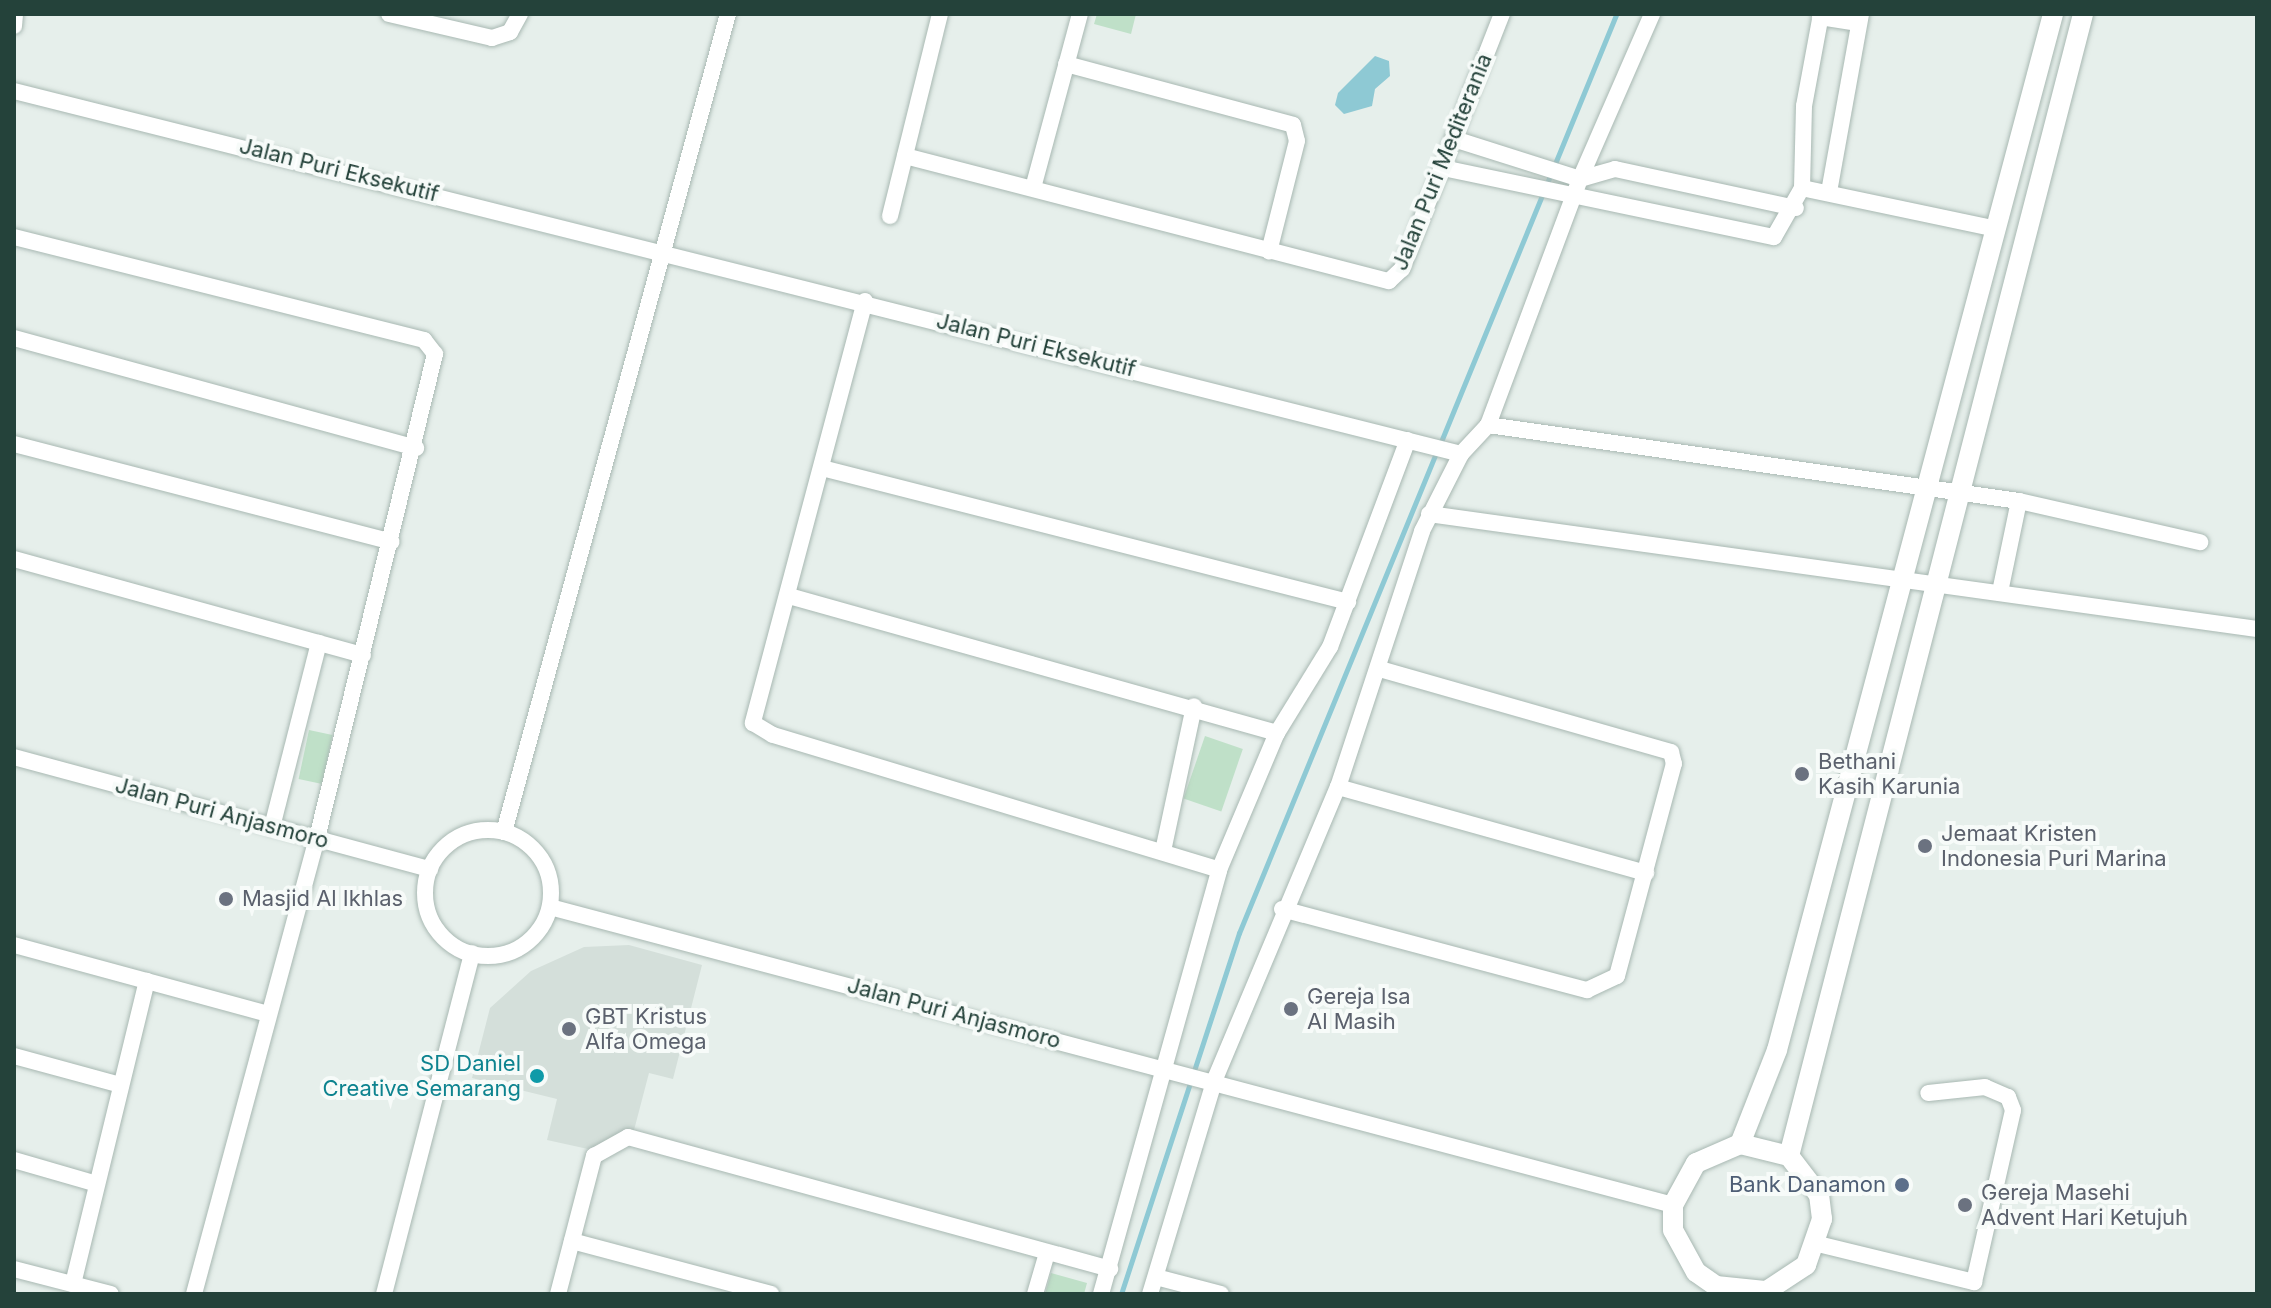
<!DOCTYPE html>
<style>
body{margin:0}
#map{position:relative;width:2271px;height:1308px;overflow:hidden;background:#e6efeb;font-family:Inter,sans-serif}
div>[style]{position:absolute}
.built>*{inset:0;background:#d4dfda}
.green>*{inset:0;background:#bfe0c8;transform-origin:0 0}
.water>*{inset:0;background:#8ec9d4}
.stream>*{height:5px;margin:-2.5px;padding:0 2.5px;transform-origin:2.5px;border-radius:2.5px;background:#8ec9d4}
.roads{filter:drop-shadow(0 0 2px #a8b8b2) drop-shadow(0 0 2px #a8b8b2)}
.minor>*{height:16px;margin:-8px;padding:0 8px;transform-origin:8px;border-radius:8px;background:#fff}
.minor>.ring{margin:-8px;padding:0;box-sizing:content-box;background:none;border:16px solid #fff;border-radius:50%}
.tertiary>*{height:20px;margin:-10px;padding:0 10px;transform-origin:10px;border-radius:10px;background:#fff}
.dots>*{width:22px;height:22px;translate:-50% -50%;box-sizing:border-box;border:4px solid #f7fbf9;border-radius:50%}
span{translate:-50% -50%;white-space:nowrap;text-align:center;line-height:1.15;-webkit-text-stroke:8px #f7fbf9;paint-order:stroke}
.street-label{font-size:22px;color:#24423a}
.worship-label{font-size:22px;color:#5b616d}
.left{translate:0 -50%;text-align:left}
.culture-label{font-size:22px;color:#0d838f}
.right{translate:-100% -50%;text-align:right}
.service-label{font-size:22px;color:#4e5e75}
.frame{position:absolute;inset:0;border:16px solid #24423a;pointer-events:none}
</style>
<div id="map">
<div class="built">
<div style="clip-path:polygon(629px 945px,702px 965px,673px 1079px,649px 1073px,633px 1134px,588px 1149px,547px 1140px,557px 1099px,472px 1078px,490px 1008px,531px 971px,584px 947px)"></div>
</div>
<div class="green">
<div style="clip-path:polygon(1097px 14px,1136px 14px,1131px 34px,1094px 24px)"></div>
<div style="left:309px;top:730px;width:24px;height:50px;rotate:12deg"></div>
<div style="left:1205px;top:736px;width:40px;height:66px;rotate:19deg"></div>
<div style="clip-path:polygon(1051px 1273px,1087px 1283px,1084px 1294px,1045px 1294px)"></div>
</div>
<div class="water">
<div style="clip-path:polygon(1375px 56px,1389px 61px,1390px 76px,1375px 89px,1372px 106px,1344px 114px,1335px 105px,1338px 93px)"></div>
</div>
<div class="stream">
<div style="left:1440px;top:444px;width:465px;rotate:-67.7deg"></div>
<div style="left:1121px;top:1294px;width:380px;rotate:-71.9deg"></div>
<div style="left:1239px;top:933px;width:519px;rotate:-67.69deg"></div>
</div>
<div class="roads">
<div class="minor">
<div style="left:389px;top:14px;width:106px;rotate:13.1deg"></div>
<div style="left:492px;top:38px;width:19px;rotate:-18deg"></div>
<div style="left:510px;top:32px;width:21px;rotate:-61deg"></div>
<div style="left:1820px;top:17px;width:39px;rotate:9deg"></div>
<div style="left:14px;top:26px;width:12px;rotate:-85deg"></div>
<div style="left:1066px;top:64px;width:235px;rotate:15deg"></div>
<div style="left:1293px;top:125px;width:16px;rotate:76deg"></div>
<div style="left:1297px;top:141px;width:114px;rotate:104.2deg"></div>
<div style="left:14px;top:91px;width:1492px;rotate:14.08deg"></div>
<div style="left:1454px;top:139px;width:132px;rotate:17.6deg"></div>
<div style="left:1580px;top:179px;width:36px;rotate:-16deg"></div>
<div style="left:1615px;top:169px;width:185px;rotate:12.2deg"></div>
<div style="left:905px;top:156px;width:500px;rotate:14.5deg"></div>
<div style="left:1389px;top:281px;width:18px;rotate:-43deg"></div>
<div style="left:1402px;top:269px;width:274px;rotate:-68.6deg"></div>
<div style="left:1443px;top:168px;width:338px;rotate:11.8deg"></div>
<div style="left:1774px;top:237px;width:56px;rotate:-60.3deg"></div>
<div style="left:1802px;top:188px;width:82px;rotate:-88.6deg"></div>
<div style="left:1804px;top:106px;width:94px;rotate:-79.5deg"></div>
<div style="left:1033px;top:188px;width:180px;rotate:-74.9deg"></div>
<div style="left:1802px;top:188px;width:194px;rotate:11.9deg"></div>
<div style="left:1829px;top:192px;width:181px;rotate:-79.8deg"></div>
<div style="left:890px;top:216px;width:208px;rotate:-76.1deg"></div>
<div style="left:14px;top:237px;width:423px;rotate:14.1deg"></div>
<div style="left:424px;top:340px;width:18px;rotate:52deg"></div>
<div style="left:435px;top:354px;width:498px;rotate:103.7deg"></div>
<div style="left:317px;top:838px;width:472px;rotate:105.1deg"></div>
<div style="left:865px;top:301px;width:437px;rotate:104.9deg"></div>
<div style="left:753px;top:723px;width:23px;rotate:31deg"></div>
<div style="left:773px;top:735px;width:466px;rotate:16.8deg"></div>
<div style="left:14px;top:338px;width:417px;rotate:15.3deg"></div>
<div style="left:1488px;top:425px;width:536px;rotate:8.15deg"></div>
<div style="left:2019px;top:501px;width:186px;rotate:12.8deg"></div>
<div style="left:14px;top:444px;width:390px;rotate:14.5deg"></div>
<div style="left:822px;top:468px;width:543px;rotate:14.29deg"></div>
<div style="left:1429px;top:514px;width:836px;rotate:7.91deg"></div>
<div style="left:14px;top:559px;width:362px;rotate:15.4deg"></div>
<div style="left:2000px;top:592px;width:93px;rotate:-78.2deg"></div>
<div style="left:789px;top:596px;width:507px;rotate:15.68deg"></div>
<div style="left:14px;top:757px;width:431px;rotate:15.1deg"></div>
<div style="left:1338px;top:787px;width:320px;rotate:15.6deg"></div>
<div style="left:272px;top:827px;width:190px;rotate:-75.7deg"></div>
<div class="ring" style="left:425px;top:830px;width:110px;height:110px"></div>
<div style="left:504px;top:832px;width:848px;rotate:-74.69deg"></div>
<div style="left:1163px;top:851px;width:148px;rotate:-77.9deg"></div>
<div style="left:550px;top:907px;width:1162px;rotate:14.86deg"></div>
<div style="left:1282px;top:909px;width:316px;rotate:14.9deg"></div>
<div style="left:1587px;top:990px;width:33px;rotate:-25deg"></div>
<div style="left:1617px;top:976px;width:220px;rotate:-75deg"></div>
<div style="left:1674px;top:764px;width:12px;rotate:-104deg"></div>
<div style="left:1671px;top:752px;width:303px;rotate:-164.1deg"></div>
<div style="left:14px;top:945px;width:263px;rotate:15.2deg"></div>
<div style="left:14px;top:1056px;width:111px;rotate:15.2deg"></div>
<div style="left:14px;top:1160px;width:86px;rotate:16.1deg"></div>
<div style="left:572px;top:1241px;width:206px;rotate:14.9deg"></div>
<div style="left:1818px;top:1244px;width:161px;rotate:13.7deg"></div>
<div style="left:1974px;top:1282px;width:176px;rotate:-77.2deg"></div>
<div style="left:2013px;top:1110px;width:14px;rotate:-111deg"></div>
<div style="left:2008px;top:1097px;width:25px;rotate:-157deg"></div>
<div style="left:1985px;top:1087px;width:57px;rotate:174deg"></div>
<div style="left:14px;top:1269px;width:100px;rotate:14.5deg"></div>
<div style="left:1156px;top:1277px;width:67px;rotate:14.7deg"></div>
<div style="left:73px;top:1284px;width:312px;rotate:-76.3deg"></div>
<div style="left:384px;top:1294px;width:352px;rotate:-75.5deg"></div>
<div style="left:558px;top:1294px;width:143px;rotate:-75.4deg"></div>
<div style="left:594px;top:1156px;width:39px;rotate:-29deg"></div>
<div style="left:628px;top:1137px;width:500px;rotate:15.3deg"></div>
<div style="left:1035px;top:1294px;width:43px;rotate:-73.7deg"></div>
<div style="left:1101px;top:1294px;width:440px;rotate:-74.4deg"></div>
<div style="left:1219px;top:870px;width:149px;rotate:-67.1deg"></div>
<div style="left:1277px;top:733px;width:101px;rotate:-58.4deg"></div>
<div style="left:1330px;top:647px;width:221px;rotate:-69.4deg"></div>
<div style="left:1150px;top:1294px;width:225px;rotate:-73.2deg"></div>
<div style="left:1215px;top:1079px;width:317px;rotate:-67.2deg"></div>
<div style="left:1338px;top:787px;width:269px;rotate:-71.8deg"></div>
<div style="left:1422px;top:531px;width:86px;rotate:-63.1deg"></div>
<div style="left:1461px;top:454px;width:40px;rotate:-47deg"></div>
<div style="left:1488px;top:425px;width:263px;rotate:-69.5deg"></div>
<div style="left:1580px;top:179px;width:180px;rotate:-66.4deg"></div>
</div>
<div class="tertiary">
<div style="left:1740px;top:1144px;width:101px;rotate:-68.5deg"></div>
<div style="left:1777px;top:1050px;width:1072px;rotate:-75.08deg"></div>
<div style="left:1789px;top:1156px;width:1179px;rotate:-75.56deg"></div>
<div style="left:1762px;top:1294px;width:53px;rotate:-33.4deg"></div>
<div style="left:1806px;top:1265px;width:49px;rotate:-70.8deg"></div>
<div style="left:1822px;top:1219px;width:24px;rotate:-97deg"></div>
<div style="left:1819px;top:1195px;width:49px;rotate:-127.6deg"></div>
<div style="left:1789px;top:1156px;width:50px;rotate:-166.2deg"></div>
<div style="left:1740px;top:1144px;width:48px;rotate:156.6deg"></div>
<div style="left:1696px;top:1163px;width:48px;rotate:118.7deg"></div>
<div style="left:1673px;top:1205px;width:25px;rotate:90deg"></div>
<div style="left:1673px;top:1230px;width:48px;rotate:61.3deg"></div>
<div style="left:1696px;top:1272px;width:24px;rotate:35deg"></div>
<div style="left:1716px;top:1286px;width:49px;rotate:5.8deg"></div>
</div>
</div>
<div class="dots">
<div style="left:1802px;top:774px;background:#6b7280"></div>
<div style="left:1925px;top:846px;background:#6b7280"></div>
<div style="left:226px;top:899px;background:#6b7280"></div>
<div style="left:1291px;top:1009px;background:#6b7280"></div>
<div style="left:569px;top:1029px;background:#6b7280"></div>
<div style="left:537px;top:1076px;background:#0f9aa8"></div>
<div style="left:1902px;top:1185px;background:#5c6f8a"></div>
<div style="left:1965px;top:1205px;background:#6b7280"></div>
</div>
<div class="street-label">
<span style="left:1442px;top:162px;rotate:-68deg">Jalan Puri Mediterania</span>
<span style="left:339px;top:170px;rotate:14deg">Jalan Puri Eksekutif</span>
<span style="left:1036px;top:345px;rotate:14deg">Jalan Puri Eksekutif</span>
<span style="left:222px;top:813px;rotate:15deg">Jalan Puri Anjasmoro</span>
<span style="left:954px;top:1013px;rotate:15deg">Jalan Puri Anjasmoro</span>
</div>
<div class="worship-label">
<span class="left" style="left:1818px;top:774px">Bethani<br>Kasih Karunia</span>
<span class="left" style="left:1941px;top:846px">Jemaat Kristen<br>Indonesia Puri Marina</span>
<span class="left" style="left:242px;top:899px">Masjid Al Ikhlas</span>
<span class="left" style="left:1307px;top:1009px">Gereja Isa<br>Al Masih</span>
<span class="left" style="left:585px;top:1029px">GBT Kristus<br>Alfa Omega</span>
<span class="left" style="left:1981px;top:1205px">Gereja Masehi<br>Advent Hari Ketujuh</span>
</div>
<div class="culture-label">
<span class="right" style="left:521px;top:1076px">SD Daniel<br>Creative Semarang</span>
</div>
<div class="service-label">
<span class="right" style="left:1886px;top:1185px">Bank Danamon</span>
</div>
<div class="frame"></div>
</div>
